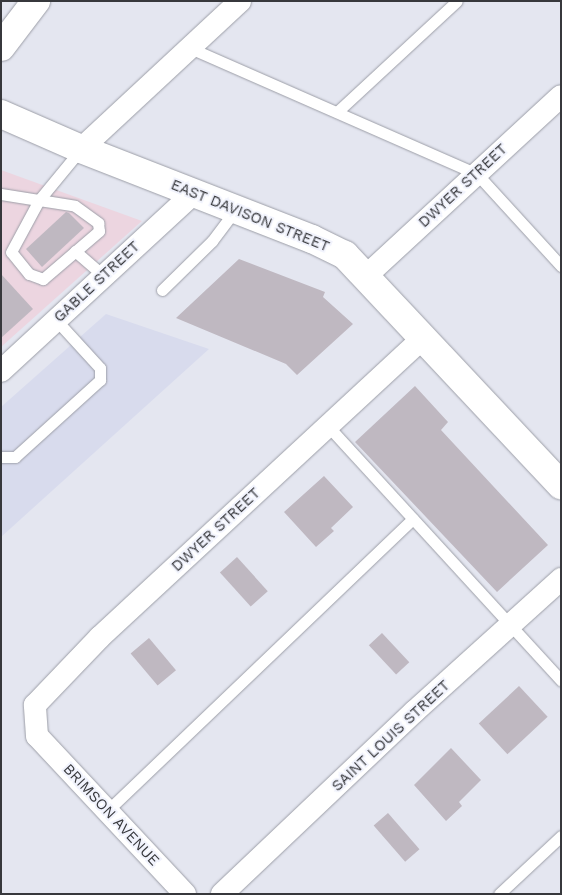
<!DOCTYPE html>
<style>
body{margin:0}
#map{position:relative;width:562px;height:895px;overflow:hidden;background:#e4e6f0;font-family:"Work Sans",sans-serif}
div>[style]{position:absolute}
.commercial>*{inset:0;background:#ecd5e0}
.built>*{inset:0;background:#d8dbed}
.building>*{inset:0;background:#bfb8c1;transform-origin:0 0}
.roads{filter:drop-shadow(0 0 1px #9c9ea7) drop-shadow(0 0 1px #9c9ea7)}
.service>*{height:11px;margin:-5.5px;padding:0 5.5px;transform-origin:5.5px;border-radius:5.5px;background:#fff}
.minor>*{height:22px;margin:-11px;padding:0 11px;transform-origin:11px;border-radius:11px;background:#fff}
.secondary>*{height:28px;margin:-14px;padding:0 14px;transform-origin:14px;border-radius:14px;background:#fff}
span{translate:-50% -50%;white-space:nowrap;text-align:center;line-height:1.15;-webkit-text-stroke:4px #f1f3fd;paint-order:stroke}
.street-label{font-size:15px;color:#37383c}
.frame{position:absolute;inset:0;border:2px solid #37383c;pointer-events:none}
</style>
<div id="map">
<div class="commercial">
<div style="clip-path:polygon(1px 170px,142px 221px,1px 347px)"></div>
</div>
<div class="built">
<div style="clip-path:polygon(106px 314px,209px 349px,1px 537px,1px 407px)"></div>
</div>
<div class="building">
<div style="clip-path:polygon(66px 212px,69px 213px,84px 228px,42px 267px,26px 249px)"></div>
<div style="clip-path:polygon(239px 259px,325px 292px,323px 297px,353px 324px,297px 375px,286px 364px,176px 318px)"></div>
<div style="clip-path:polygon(1px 274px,33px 309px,1px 338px)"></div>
<div style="clip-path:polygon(415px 386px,448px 422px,441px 430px,548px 545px,497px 592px,355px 442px)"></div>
<div style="clip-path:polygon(324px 476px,353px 507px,331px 528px,334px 531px,316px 547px,284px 512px)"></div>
<div style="left:237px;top:557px;width:46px;height:23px;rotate:48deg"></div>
<div style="left:382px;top:633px;width:40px;height:18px;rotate:47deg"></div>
<div style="left:149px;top:638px;width:42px;height:24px;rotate:50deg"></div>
<div style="left:519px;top:686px;width:42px;height:55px;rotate:47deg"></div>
<div style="clip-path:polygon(451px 748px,481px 780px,459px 802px,462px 806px,446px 821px,414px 785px)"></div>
<div style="left:388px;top:813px;width:48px;height:19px;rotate:49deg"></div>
</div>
<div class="roads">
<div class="service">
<div style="left:190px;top:48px;width:313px;rotate:23.7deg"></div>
<div style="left:477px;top:174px;width:125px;rotate:47.6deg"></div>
<div style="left:337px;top:112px;width:163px;rotate:-42.8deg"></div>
<div style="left:1px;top:194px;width:38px;rotate:9deg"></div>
<div style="left:39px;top:200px;width:36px;rotate:9deg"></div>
<div style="left:75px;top:206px;width:29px;rotate:36deg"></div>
<div style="left:98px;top:223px;width:8px;rotate:83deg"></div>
<div style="left:99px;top:231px;width:74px;rotate:139.4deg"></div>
<div style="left:43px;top:279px;width:15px;rotate:-160deg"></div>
<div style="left:29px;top:274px;width:28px;rotate:-129deg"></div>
<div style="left:11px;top:252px;width:59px;rotate:-61.7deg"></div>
<div style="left:39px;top:200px;width:66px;rotate:-50.5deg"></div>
<div style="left:75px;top:251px;width:38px;rotate:41deg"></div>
<div style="left:162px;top:290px;width:70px;rotate:-44.4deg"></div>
<div style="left:212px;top:241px;width:40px;rotate:-53deg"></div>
<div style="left:328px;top:426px;width:345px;rotate:47.5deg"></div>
<div style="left:1px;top:457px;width:14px"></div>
<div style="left:15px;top:457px;width:115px;rotate:-42.2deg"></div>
<div style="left:100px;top:380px;width:12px;rotate:-90deg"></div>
<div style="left:100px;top:368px;width:65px;rotate:-132.5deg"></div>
<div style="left:107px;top:811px;width:423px;rotate:-43.7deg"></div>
<div style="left:499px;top:894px;width:85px;rotate:-43.1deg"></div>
</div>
<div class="minor">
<div style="left:81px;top:149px;width:217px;rotate:-42.9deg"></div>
<div style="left:366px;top:276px;width:265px;rotate:-42.7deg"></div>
<div style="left:1px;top:371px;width:263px;rotate:-42.7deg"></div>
<div style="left:185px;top:894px;width:216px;rotate:-133.1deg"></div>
<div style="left:37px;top:736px;width:31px;rotate:-94deg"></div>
<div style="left:35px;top:705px;width:94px;rotate:-46.3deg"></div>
<div style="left:100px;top:637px;width:442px;rotate:-42.8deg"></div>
<div style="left:222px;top:894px;width:266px;rotate:-43.5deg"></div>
<div style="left:415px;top:711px;width:197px;rotate:-42.1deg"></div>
</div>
<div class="secondary">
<div style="left:1px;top:47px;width:58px;rotate:-52.7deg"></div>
<div style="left:1px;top:114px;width:87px;rotate:23.6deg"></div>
<div style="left:81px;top:149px;width:248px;rotate:21.3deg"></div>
<div style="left:312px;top:239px;width:37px;rotate:26deg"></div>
<div style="left:345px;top:255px;width:316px;rotate:46.8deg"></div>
</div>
</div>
<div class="street-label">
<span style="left:463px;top:186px;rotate:-43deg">DWYER STREET</span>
<span style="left:250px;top:216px;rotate:22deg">EAST DAVISON STREET</span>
<span style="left:97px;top:282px;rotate:-43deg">GABLE STREET</span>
<span style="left:216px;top:530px;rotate:-43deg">DWYER STREET</span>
<span style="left:391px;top:736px;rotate:-43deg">SAINT LOUIS STREET</span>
<span style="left:111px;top:815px;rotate:47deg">BRIMSON AVENUE</span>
</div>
<div class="frame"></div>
</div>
